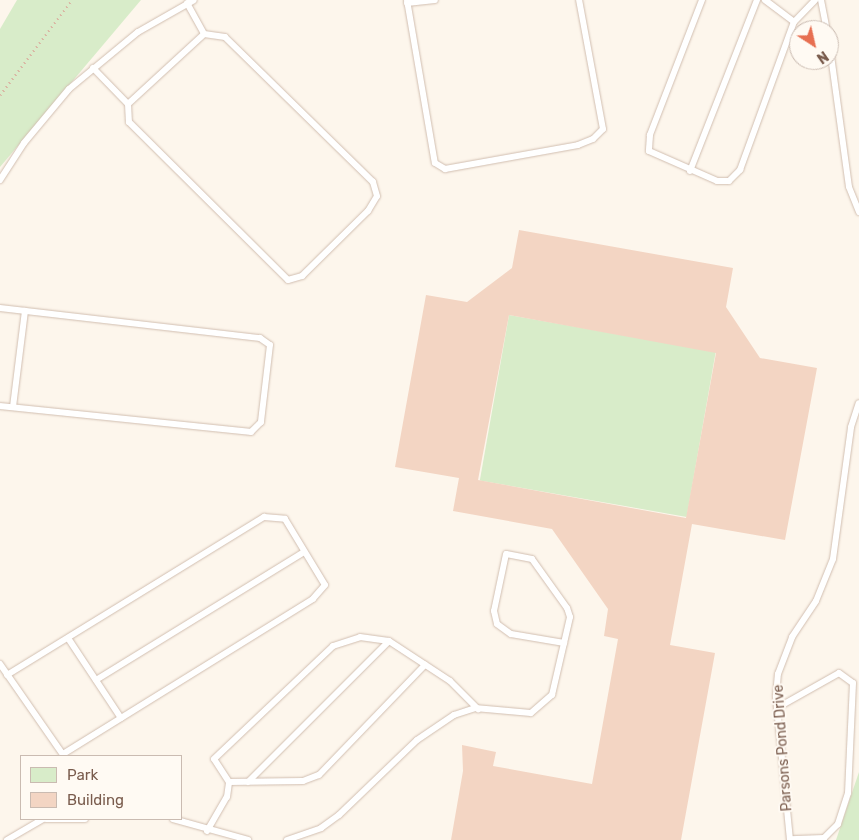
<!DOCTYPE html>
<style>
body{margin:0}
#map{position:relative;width:859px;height:840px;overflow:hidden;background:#fdf6ec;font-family:Rubik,sans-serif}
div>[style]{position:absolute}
.green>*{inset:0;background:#d8ecc9;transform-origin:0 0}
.building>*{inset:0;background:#f3d5c3}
.path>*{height:2.5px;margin-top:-1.25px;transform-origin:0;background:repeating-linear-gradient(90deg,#d9b8a5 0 1px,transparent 0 5px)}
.roads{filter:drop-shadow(0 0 1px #d1beb0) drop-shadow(0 0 1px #d1beb0)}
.service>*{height:6px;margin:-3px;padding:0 3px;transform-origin:3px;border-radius:3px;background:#fff}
span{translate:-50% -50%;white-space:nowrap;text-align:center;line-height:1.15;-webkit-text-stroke:4px #fffaf3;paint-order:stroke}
.street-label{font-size:14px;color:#7a5c4d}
.legend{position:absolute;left:20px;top:755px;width:162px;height:65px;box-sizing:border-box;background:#fffaf3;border:1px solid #cabbb1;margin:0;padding:6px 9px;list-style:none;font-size:15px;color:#7a5c4d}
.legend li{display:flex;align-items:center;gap:10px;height:25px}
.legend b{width:25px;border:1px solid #cabbb1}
.north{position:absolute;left:789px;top:20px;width:50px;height:50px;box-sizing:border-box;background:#fffaf3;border:1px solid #cabbb1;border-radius:50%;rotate:145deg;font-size:14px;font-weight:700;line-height:20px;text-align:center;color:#7a5c4d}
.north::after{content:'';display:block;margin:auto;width:18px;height:22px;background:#e76f51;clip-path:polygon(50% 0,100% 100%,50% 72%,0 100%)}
</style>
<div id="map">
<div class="green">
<div style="clip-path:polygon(17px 0,141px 0,0 167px,0 29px)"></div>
<div style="left:509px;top:315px;width:210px;height:168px;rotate:10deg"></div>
<div style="clip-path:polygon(859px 772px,859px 840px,836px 840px)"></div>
</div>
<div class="building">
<div style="clip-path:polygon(evenodd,519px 230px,733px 268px,726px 307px,760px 358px,817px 368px,785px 540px,692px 524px,670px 645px,715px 653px,681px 840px,451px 840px,463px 771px,462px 745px,496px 752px,493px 766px,592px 784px,618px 639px,604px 636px,608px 609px,552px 529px,453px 511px,459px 478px,395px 467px,426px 295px,467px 302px,512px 268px,519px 230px,509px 315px,716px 353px,686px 518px,478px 480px,509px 315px)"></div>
</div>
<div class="path">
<div style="left:0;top:95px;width:119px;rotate:-52.8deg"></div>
</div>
<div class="roads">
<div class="service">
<div style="left:407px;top:0;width:165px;rotate:80.3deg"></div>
<div style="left:435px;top:163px;width:12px;rotate:31deg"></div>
<div style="left:445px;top:169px;width:135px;rotate:-10.2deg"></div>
<div style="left:578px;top:145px;width:16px;rotate:-22deg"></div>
<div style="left:593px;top:139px;width:14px;rotate:-45deg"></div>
<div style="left:603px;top:129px;width:131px;rotate:-100.5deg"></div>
<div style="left:702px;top:0;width:145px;rotate:111.1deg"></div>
<div style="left:650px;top:135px;width:16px;rotate:94deg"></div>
<div style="left:649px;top:151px;width:74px;rotate:23.8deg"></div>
<div style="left:717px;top:181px;width:12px"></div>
<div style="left:729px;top:181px;width:16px;rotate:-45deg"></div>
<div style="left:740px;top:170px;width:158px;rotate:-70deg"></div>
<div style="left:794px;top:22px;width:30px;rotate:-46deg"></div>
<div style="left:765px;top:0;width:36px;rotate:37deg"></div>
<div style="left:821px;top:0;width:31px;rotate:79deg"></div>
<div style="left:187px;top:3px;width:35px;rotate:61deg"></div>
<div style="left:407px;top:3px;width:28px;rotate:-6deg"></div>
<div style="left:829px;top:41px;width:147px;rotate:82.2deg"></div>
<div style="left:849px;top:187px;width:27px;rotate:68deg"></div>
<div style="left:93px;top:68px;width:50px;rotate:45.8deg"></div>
<div style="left:128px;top:104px;width:18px;rotate:87deg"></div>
<div style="left:129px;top:122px;width:224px;rotate:44.8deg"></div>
<div style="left:288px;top:280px;width:15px;rotate:-16deg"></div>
<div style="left:302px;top:276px;width:93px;rotate:-44.6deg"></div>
<div style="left:368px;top:211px;width:17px;rotate:-59deg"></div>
<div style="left:377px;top:196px;width:15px;rotate:-106deg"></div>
<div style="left:373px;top:182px;width:207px;rotate:-135.6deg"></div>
<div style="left:225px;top:37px;width:21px;rotate:-172deg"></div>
<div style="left:128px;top:104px;width:103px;rotate:-42.6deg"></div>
<div style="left:690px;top:171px;width:184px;rotate:-68.6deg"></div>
<div style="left:0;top:180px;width:44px;rotate:-57deg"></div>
<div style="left:24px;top:143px;width:70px;rotate:-50.2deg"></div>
<div style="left:69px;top:89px;width:89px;rotate:-39.6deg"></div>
<div style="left:138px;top:32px;width:64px;rotate:-29.7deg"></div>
<div style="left:0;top:308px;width:262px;rotate:6.6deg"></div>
<div style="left:260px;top:338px;width:12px;rotate:35deg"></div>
<div style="left:270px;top:345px;width:78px;rotate:96.7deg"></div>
<div style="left:261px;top:422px;width:14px;rotate:135deg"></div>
<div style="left:251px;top:432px;width:252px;rotate:-174.1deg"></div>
<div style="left:13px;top:407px;width:97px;rotate:-82.9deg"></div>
<div style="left:68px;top:638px;width:96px;rotate:56.5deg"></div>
<div style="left:0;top:664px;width:112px;rotate:55.2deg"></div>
<div style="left:7px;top:675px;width:302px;rotate:-31.6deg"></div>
<div style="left:264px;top:517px;width:21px;rotate:5deg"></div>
<div style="left:285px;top:519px;width:77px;rotate:58.8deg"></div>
<div style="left:325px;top:585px;width:18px;rotate:131deg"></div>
<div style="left:313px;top:599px;width:292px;rotate:148.2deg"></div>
<div style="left:96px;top:680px;width:244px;rotate:-31.6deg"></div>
<div style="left:777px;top:708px;width:71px;rotate:-29.4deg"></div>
<div style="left:839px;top:673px;width:17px;rotate:36deg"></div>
<div style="left:853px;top:683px;width:110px;rotate:92.6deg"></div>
<div style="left:848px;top:793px;width:33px;rotate:108deg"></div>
<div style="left:838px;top:824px;width:20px;rotate:135deg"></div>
<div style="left:824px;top:838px;width:34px;rotate:178deg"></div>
<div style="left:229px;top:782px;width:74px;rotate:-0.8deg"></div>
<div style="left:303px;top:781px;width:17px;rotate:-21deg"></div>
<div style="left:319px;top:775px;width:153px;rotate:-46.1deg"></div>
<div style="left:248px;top:782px;width:199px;rotate:-45deg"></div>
<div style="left:46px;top:819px;width:39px"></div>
<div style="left:173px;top:819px;width:78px;rotate:15.6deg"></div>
<div style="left:207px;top:831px;width:39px;rotate:-60deg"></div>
<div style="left:227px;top:797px;width:15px;rotate:-82deg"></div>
<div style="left:229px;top:782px;width:27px;rotate:-123deg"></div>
<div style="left:214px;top:759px;width:164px;rotate:-43.5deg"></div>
<div style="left:333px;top:646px;width:28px;rotate:-18deg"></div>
<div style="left:360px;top:637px;width:29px;rotate:8deg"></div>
<div style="left:389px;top:641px;width:73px;rotate:33.3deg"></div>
<div style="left:450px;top:681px;width:40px;rotate:45deg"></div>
<div style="left:7px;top:840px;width:42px;rotate:-30.3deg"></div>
<div style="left:287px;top:840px;width:36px;rotate:-19deg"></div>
<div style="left:321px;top:828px;width:22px;rotate:-36deg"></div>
<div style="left:339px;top:815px;width:108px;rotate:-43.9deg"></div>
<div style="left:417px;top:740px;width:45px;rotate:-34deg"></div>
<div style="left:454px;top:715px;width:22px;rotate:-18deg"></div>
<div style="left:475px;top:708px;width:56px;rotate:5.1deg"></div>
<div style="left:531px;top:713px;width:28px;rotate:-41deg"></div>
<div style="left:552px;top:695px;width:80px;rotate:-77deg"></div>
<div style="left:570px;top:617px;width:9px;rotate:-108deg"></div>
<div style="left:567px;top:608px;width:60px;rotate:-125.5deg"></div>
<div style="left:532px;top:559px;width:26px;rotate:-169deg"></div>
<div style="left:506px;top:554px;width:58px;rotate:101.9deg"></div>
<div style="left:494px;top:611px;width:13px;rotate:77deg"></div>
<div style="left:497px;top:624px;width:17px;rotate:36deg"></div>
<div style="left:511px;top:634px;width:54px;rotate:9.6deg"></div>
<div style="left:790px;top:840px;width:145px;rotate:-95.6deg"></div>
<div style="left:776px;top:696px;width:22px;rotate:-85deg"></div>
<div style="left:778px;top:674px;width:40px;rotate:-69deg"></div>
<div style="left:792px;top:637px;width:43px;rotate:-56.3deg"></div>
<div style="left:816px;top:601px;width:45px;rotate:-68deg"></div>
<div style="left:833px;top:559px;width:133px;rotate:-82.2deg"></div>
<div style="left:851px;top:427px;width:25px;rotate:-72deg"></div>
</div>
</div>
<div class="street-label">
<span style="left:783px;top:748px;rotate:-94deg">Parsons Pond Drive</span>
</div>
<ul class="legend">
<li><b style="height:14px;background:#d8ecc9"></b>Park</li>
<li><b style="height:14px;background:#f3d5c3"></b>Building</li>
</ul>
<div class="north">N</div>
</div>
